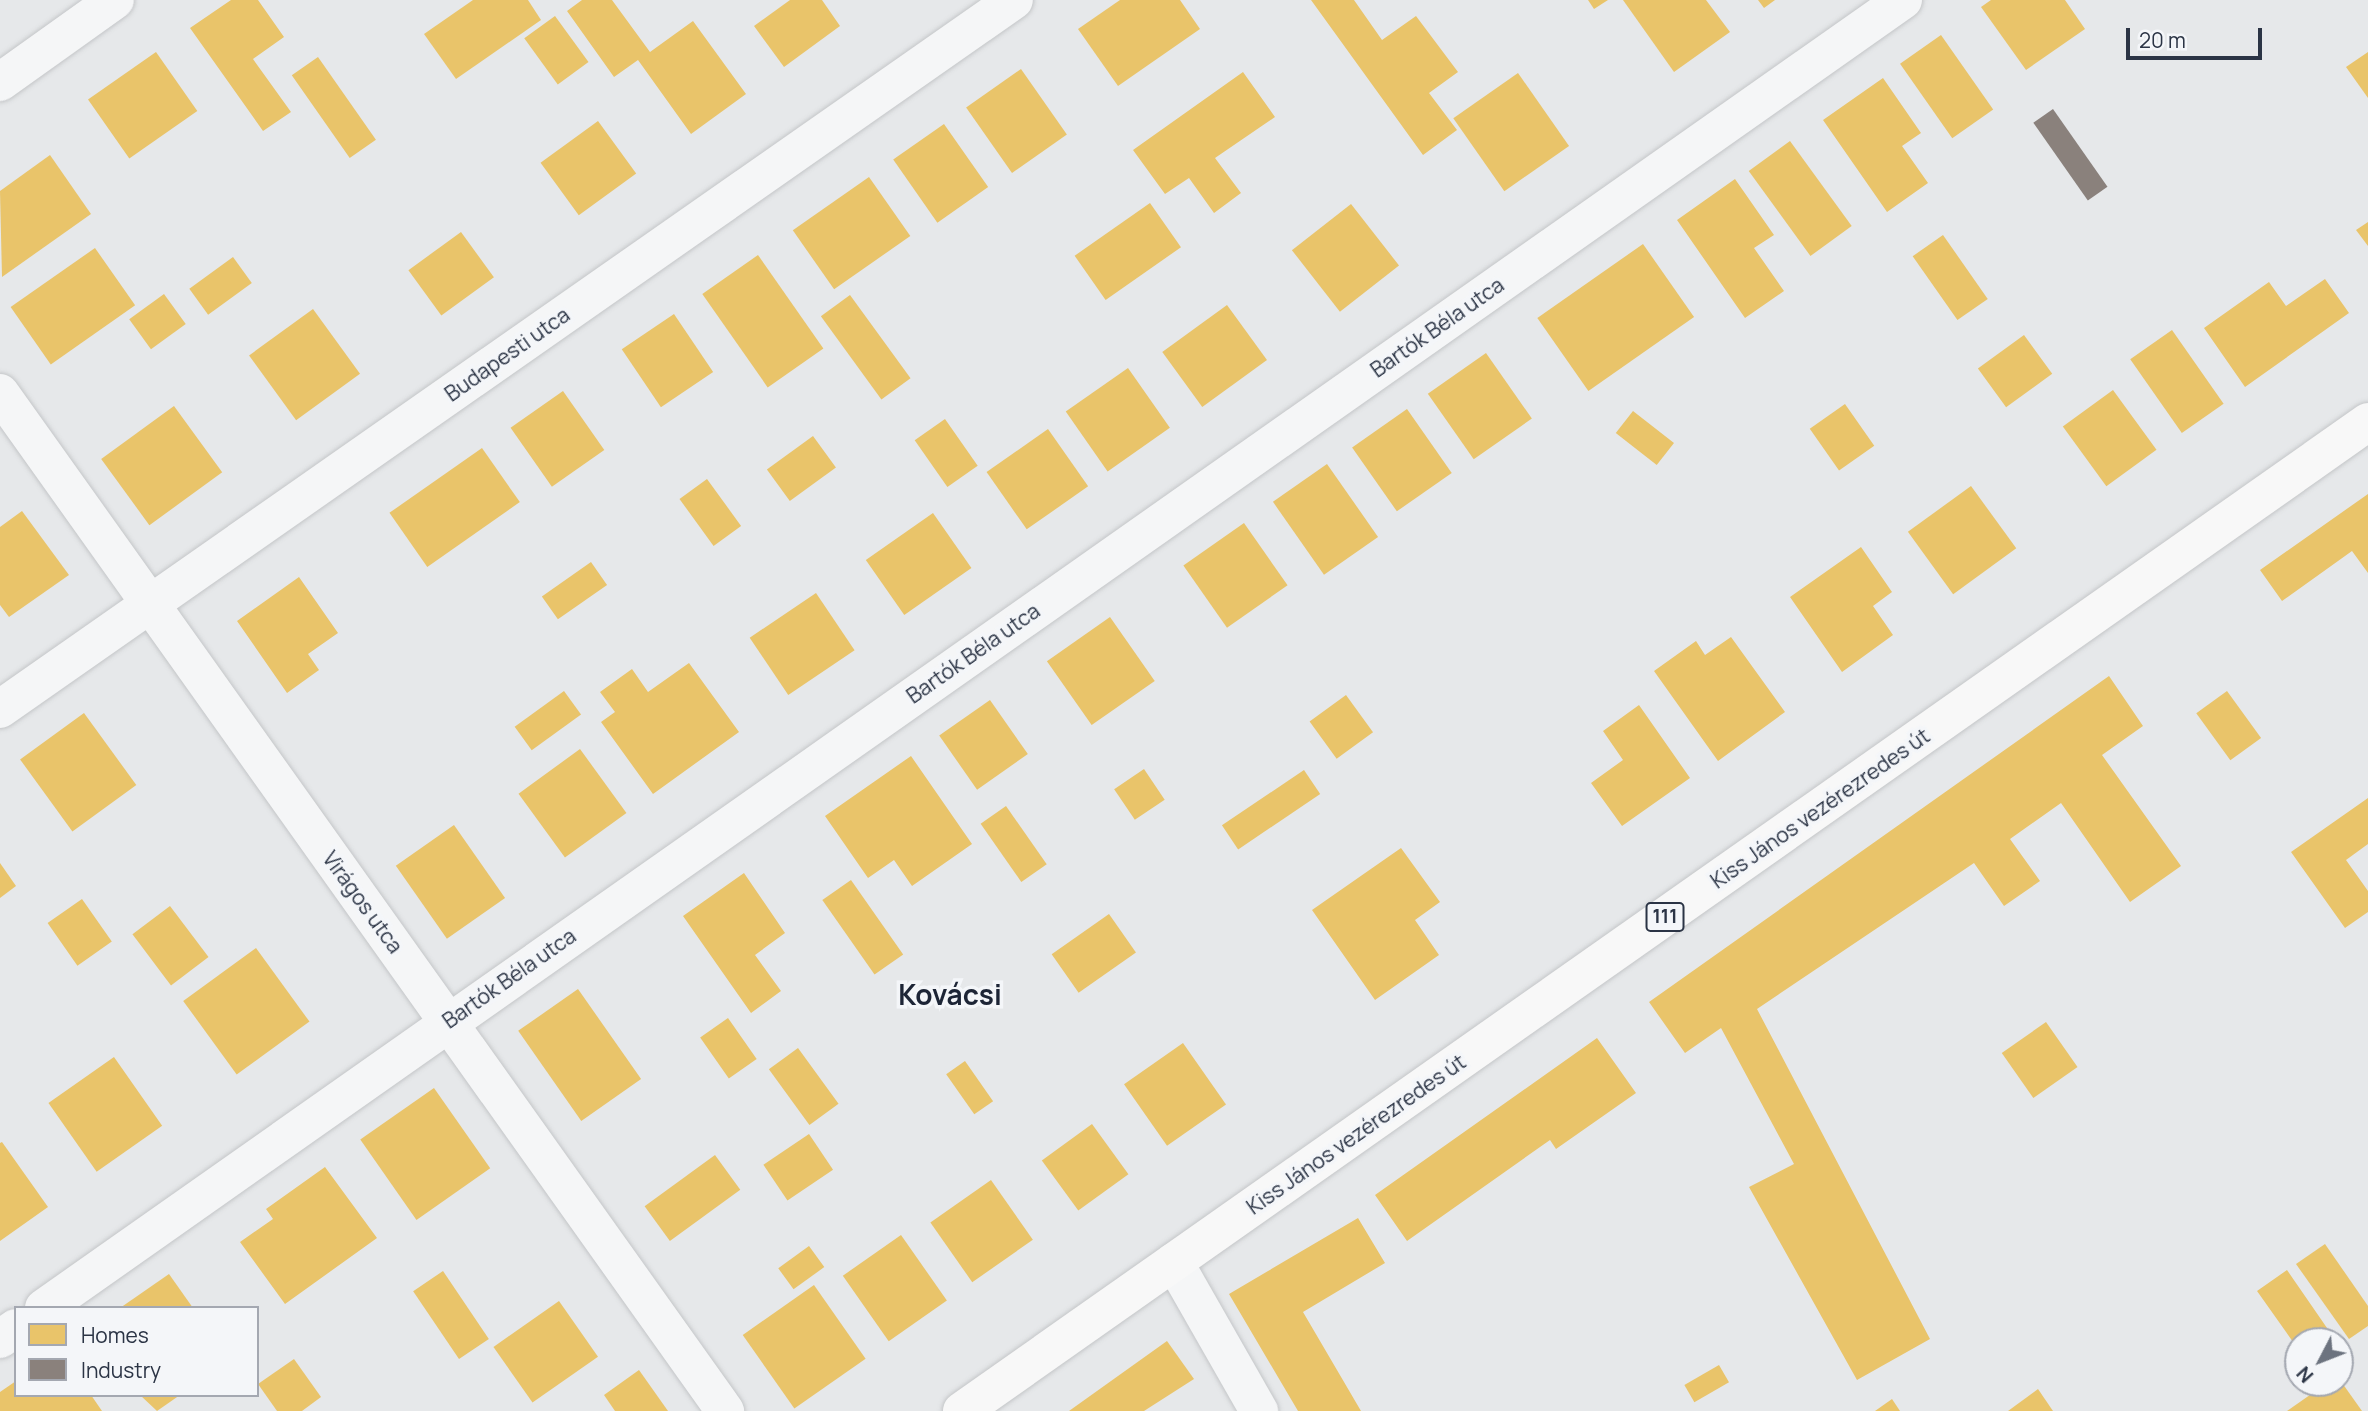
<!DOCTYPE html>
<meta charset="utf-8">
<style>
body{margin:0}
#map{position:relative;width:2368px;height:1411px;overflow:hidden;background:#e6e8ea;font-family:Manrope,sans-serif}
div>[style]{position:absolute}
.homes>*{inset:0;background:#e9c46a;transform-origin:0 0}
.industry>*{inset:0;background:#8a817c;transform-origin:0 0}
.roads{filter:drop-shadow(0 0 2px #c4c6c8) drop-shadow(0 0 2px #c4c6c8)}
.minor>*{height:38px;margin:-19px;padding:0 19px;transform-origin:19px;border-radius:19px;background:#f5f6f7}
.primary>*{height:38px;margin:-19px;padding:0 19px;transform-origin:19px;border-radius:19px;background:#f8f8f8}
span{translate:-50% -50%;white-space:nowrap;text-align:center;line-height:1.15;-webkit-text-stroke:7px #f4f6f9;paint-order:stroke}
.shield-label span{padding:2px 5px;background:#f4f6f9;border:2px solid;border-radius:5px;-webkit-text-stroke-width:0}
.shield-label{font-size:19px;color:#2b3445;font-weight:700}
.street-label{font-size:21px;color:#2b3445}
.district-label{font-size:28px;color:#1d2536;font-weight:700}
.legend{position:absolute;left:14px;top:1306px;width:245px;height:91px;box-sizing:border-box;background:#f4f6f9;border:2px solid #a4a8b1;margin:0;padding:9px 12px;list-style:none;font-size:21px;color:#2b3445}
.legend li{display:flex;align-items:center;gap:14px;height:35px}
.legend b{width:35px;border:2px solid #a4a8b1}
.north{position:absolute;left:2284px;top:1327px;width:70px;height:70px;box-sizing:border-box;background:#f4f6f9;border:2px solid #a4a8b1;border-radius:50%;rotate:228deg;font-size:19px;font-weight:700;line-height:28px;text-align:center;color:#2b3445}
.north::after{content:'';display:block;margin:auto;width:24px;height:32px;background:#6c737f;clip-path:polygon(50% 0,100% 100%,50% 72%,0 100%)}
.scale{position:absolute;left:2126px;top:28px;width:136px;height:32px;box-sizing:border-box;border:4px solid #2b3445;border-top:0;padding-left:9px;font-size:21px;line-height:24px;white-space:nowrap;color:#2b3445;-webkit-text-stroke:5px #f4f6f9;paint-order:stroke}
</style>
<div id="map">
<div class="homes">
<div style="clip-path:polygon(231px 0,258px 0,284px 37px,253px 59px,291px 112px,263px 131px,190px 28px)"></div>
<div style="clip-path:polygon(473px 0,528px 0,541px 20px,456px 79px,424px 34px)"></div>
<div style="clip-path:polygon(582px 0,612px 0,650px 52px,693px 21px,746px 94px,691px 134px,638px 60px,614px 77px,567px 11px)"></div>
<div style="clip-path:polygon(790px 0,822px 0,840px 26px,784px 67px,754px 26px)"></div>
<div style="clip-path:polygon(1120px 0,1180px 0,1200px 29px,1118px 86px,1078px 29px)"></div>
<div style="clip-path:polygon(1311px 0,1354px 0,1382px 40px,1416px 16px,1458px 72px,1429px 93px,1457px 130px,1423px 155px)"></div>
<div style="clip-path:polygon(1588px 0,1608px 0,1594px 9px)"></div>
<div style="clip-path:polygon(1623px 0,1706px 0,1730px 32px,1674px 72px)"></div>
<div style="clip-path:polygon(1758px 0,1775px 0,1764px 8px)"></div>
<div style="clip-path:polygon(1991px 0,2065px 0,2085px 29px,2026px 70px,1981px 7px)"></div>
<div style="left:555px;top:16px;width:57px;height:38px;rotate:54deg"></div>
<div style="left:1941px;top:35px;width:91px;height:50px;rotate:55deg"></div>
<div style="left:156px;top:52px;width:72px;height:83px;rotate:55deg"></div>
<div style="clip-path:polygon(2368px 52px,2368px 98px,2346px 67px)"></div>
<div style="left:318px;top:57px;width:101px;height:32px;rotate:55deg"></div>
<div style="left:1021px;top:69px;width:80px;height:67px;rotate:55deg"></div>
<div style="clip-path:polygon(1243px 72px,1275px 117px,1215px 158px,1241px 193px,1214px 213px,1189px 178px,1165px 194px,1133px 150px)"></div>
<div style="left:1518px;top:73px;width:89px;height:79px;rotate:55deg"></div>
<div style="clip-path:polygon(1883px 78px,1921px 133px,1902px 146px,1928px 183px,1887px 212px,1823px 120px)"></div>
<div style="left:598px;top:121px;width:65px;height:71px;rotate:54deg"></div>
<div style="left:944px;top:124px;width:77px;height:62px;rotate:55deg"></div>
<div style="left:1790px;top:141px;width:105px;height:51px;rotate:54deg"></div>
<div style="clip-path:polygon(50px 155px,91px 214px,2px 277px,0 191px)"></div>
<div style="left:869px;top:177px;width:72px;height:93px;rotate:55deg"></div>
<div style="clip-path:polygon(1735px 179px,1774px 235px,1754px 248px,1784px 291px,1745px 318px,1677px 220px)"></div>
<div style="left:1150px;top:203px;width:54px;height:92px;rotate:55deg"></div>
<div style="left:1351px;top:204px;width:78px;height:75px;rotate:52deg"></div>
<div style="clip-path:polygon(2368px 222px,2368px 246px,2356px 230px)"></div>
<div style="left:461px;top:232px;width:56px;height:65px;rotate:54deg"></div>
<div style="left:1943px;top:235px;width:78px;height:37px;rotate:55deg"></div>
<div style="left:1643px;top:244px;width:89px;height:129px;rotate:55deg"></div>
<div style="left:95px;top:248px;width:70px;height:103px;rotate:55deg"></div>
<div style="left:758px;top:255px;width:114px;height:68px;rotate:55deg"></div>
<div style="left:233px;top:257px;width:32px;height:54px;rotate:54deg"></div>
<div style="clip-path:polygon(2325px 279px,2349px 313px,2245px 387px,2204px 328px,2269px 282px,2286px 306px)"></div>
<div style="left:164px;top:294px;width:37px;height:43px;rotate:54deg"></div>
<div style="left:850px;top:295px;width:103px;height:36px;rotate:54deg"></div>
<div style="left:1227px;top:305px;width:68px;height:80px;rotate:54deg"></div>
<div style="left:313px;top:309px;width:80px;height:79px;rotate:54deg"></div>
<div style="left:674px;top:314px;width:70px;height:63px;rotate:56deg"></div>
<div style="left:2172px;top:330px;width:90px;height:51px;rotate:55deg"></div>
<div style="left:2024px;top:335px;width:48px;height:57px;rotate:54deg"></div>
<div style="left:1486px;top:353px;width:80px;height:71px;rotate:55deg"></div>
<div style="left:1128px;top:368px;width:73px;height:76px;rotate:55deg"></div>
<div style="left:2113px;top:390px;width:74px;height:62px;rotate:54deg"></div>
<div style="left:563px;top:391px;width:72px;height:64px;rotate:55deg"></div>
<div style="left:1845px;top:404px;width:51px;height:43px;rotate:55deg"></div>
<div style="left:174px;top:406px;width:82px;height:90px;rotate:54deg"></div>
<div style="left:1407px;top:409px;width:78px;height:67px;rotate:55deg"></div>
<div style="left:1633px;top:411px;width:52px;height:28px;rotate:38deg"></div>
<div style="left:945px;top:419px;width:57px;height:37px;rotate:55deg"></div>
<div style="left:1048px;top:429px;width:70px;height:75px;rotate:55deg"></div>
<div style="left:813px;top:436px;width:39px;height:57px;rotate:54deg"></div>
<div style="left:482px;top:448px;width:66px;height:113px;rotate:55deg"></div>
<div style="left:1327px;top:464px;width:89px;height:66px;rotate:55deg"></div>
<div style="left:707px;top:479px;width:58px;height:34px;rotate:54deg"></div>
<div style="left:1971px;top:486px;width:77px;height:78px;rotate:54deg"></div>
<div style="clip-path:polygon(2368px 494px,2368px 573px,2352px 551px,2282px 601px,2260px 570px)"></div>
<div style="clip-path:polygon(22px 511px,69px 575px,9px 617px,0 605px,0 527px)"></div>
<div style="left:933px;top:513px;width:67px;height:82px;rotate:55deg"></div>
<div style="left:1244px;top:523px;width:76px;height:74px;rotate:55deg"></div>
<div style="clip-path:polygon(1861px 547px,1892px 592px,1873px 606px,1893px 635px,1842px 672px,1790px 597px)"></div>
<div style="left:591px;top:562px;width:28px;height:60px;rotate:55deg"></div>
<div style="clip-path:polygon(299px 577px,338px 633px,308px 654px,319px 670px,287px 693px,237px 621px)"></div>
<div style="left:816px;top:593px;width:69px;height:80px;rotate:56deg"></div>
<div style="left:1110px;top:617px;width:78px;height:77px;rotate:55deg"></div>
<div style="clip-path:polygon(1731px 637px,1785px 712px,1718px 761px,1654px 671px,1696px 641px,1705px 655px)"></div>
<div style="clip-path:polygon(689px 663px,739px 732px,653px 794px,601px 722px,615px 712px,600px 692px,632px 669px,648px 692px)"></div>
<div style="clip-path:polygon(2109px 676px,2143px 726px,2102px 755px,2181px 866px,2130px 902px,2061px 803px,2010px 839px,2040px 881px,2004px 906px,1974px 863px,1757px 1009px,1930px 1339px,1857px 1380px,1749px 1187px,1794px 1164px,1721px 1028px,1685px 1053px,1649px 1002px)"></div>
<div style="left:564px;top:691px;width:29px;height:61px;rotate:54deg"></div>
<div style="left:2227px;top:691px;width:58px;height:38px;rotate:54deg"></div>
<div style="left:1346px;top:695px;width:46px;height:45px;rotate:54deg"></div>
<div style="left:990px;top:700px;width:66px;height:62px;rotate:55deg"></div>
<div style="clip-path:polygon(1639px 705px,1690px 778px,1622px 826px,1591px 783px,1623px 760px,1603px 731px)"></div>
<div style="left:84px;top:713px;width:89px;height:79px;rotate:54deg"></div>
<div style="left:580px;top:749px;width:79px;height:76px;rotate:54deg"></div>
<div style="clip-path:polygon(911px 756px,972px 844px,912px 886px,894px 860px,868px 878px,825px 816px)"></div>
<div style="left:1144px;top:769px;width:37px;height:36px;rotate:56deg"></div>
<div style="left:1304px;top:770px;width:29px;height:99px;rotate:56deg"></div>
<div style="clip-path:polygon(2368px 798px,2368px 844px,2346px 860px,2368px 891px,2368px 912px,2345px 928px,2291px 852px)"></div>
<div style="left:1006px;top:806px;width:71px;height:31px;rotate:55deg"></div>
<div style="left:454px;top:825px;width:89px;height:71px;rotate:55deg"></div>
<div style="clip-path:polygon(1401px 848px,1440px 902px,1415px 920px,1439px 955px,1375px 1000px,1312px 910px)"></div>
<div style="clip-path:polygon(0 863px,16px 886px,0 898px)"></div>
<div style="clip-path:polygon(744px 873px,785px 933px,755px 955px,781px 991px,751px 1013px,683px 916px)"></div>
<div style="left:851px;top:880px;width:91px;height:35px;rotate:55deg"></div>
<div style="left:82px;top:899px;width:52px;height:42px;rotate:55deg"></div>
<div style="left:170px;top:906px;width:64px;height:47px;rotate:53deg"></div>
<div style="left:1109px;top:914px;width:47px;height:70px;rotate:55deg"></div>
<div style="left:256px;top:948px;width:91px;height:90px;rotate:54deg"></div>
<div style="left:578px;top:989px;width:110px;height:73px;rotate:55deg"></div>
<div style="left:728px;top:1018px;width:50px;height:34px;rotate:55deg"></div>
<div style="left:2046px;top:1022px;width:55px;height:54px;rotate:55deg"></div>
<div style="clip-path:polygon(1597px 1038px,1636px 1093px,1556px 1149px,1550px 1140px,1407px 1241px,1375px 1195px)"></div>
<div style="left:1183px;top:1043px;width:75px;height:72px;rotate:55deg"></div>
<div style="left:798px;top:1048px;width:69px;height:36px;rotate:54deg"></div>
<div style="left:114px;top:1057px;width:84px;height:80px;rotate:55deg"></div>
<div style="left:965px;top:1061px;width:49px;height:23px;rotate:55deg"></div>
<div style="left:434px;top:1088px;width:98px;height:90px;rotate:55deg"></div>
<div style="left:1092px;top:1124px;width:62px;height:62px;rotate:54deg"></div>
<div style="left:809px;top:1134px;width:43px;height:55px;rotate:56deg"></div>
<div style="clip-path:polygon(2px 1142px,48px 1207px,0 1241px,0 1143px)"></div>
<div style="left:715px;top:1155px;width:43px;height:87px;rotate:54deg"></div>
<div style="clip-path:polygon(325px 1167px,377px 1238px,285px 1304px,240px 1242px,273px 1219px,266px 1209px)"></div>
<div style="left:991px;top:1180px;width:73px;height:74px;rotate:55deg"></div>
<div style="clip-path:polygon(1358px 1218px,1385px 1263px,1303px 1312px,1361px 1411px,1298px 1411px,1229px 1294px)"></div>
<div style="left:901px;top:1235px;width:80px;height:71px;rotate:55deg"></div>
<div style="clip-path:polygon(2325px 1244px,2368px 1306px,2368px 1326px,2349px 1339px,2296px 1264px)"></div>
<div style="left:809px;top:1246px;width:26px;height:38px;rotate:54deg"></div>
<div style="clip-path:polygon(2287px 1270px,2336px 1341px,2298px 1341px,2298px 1349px,2257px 1291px)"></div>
<div style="left:443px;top:1271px;width:82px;height:36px;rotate:56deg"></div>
<div style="clip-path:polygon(169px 1274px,193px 1308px,120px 1308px)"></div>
<div style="left:814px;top:1285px;width:90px;height:87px;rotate:55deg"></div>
<div style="left:559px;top:1301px;width:68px;height:80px;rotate:55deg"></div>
<div style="clip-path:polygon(1167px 1341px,1194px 1379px,1144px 1411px,1069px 1411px)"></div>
<div style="clip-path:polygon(294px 1359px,321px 1397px,302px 1411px,277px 1411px,258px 1384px)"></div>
<div style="left:1719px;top:1365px;width:20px;height:40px;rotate:60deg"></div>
<div style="clip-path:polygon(639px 1370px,668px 1411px,615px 1411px,604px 1395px)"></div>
<div style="clip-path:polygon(2340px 1380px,2362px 1411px,2287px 1411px,2327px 1383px)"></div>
<div style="clip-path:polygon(16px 1381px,16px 1395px,91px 1395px,102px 1411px,0 1411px,0 1392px)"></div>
<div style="clip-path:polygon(2038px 1389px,2053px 1411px,2008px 1411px)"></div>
<div style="clip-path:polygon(140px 1395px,180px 1395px,157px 1411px)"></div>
<div style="clip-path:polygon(1892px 1399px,1900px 1411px,1875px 1411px)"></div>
</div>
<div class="industry">
<div style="left:2053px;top:109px;width:95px;height:24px;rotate:55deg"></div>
</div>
<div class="roads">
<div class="minor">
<div style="left:0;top:82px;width:141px;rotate:-35.5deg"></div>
<div style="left:0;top:393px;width:1250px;rotate:54.54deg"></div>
<div style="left:0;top:709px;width:1237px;rotate:-34.96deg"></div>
<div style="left:1174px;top:1262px;width:172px;rotate:60.3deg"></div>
<div style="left:44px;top:1308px;width:2273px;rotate:-35.13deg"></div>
<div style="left:0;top:1339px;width:19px;rotate:-35deg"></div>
</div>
<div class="primary">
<div style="left:962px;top:1411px;width:1719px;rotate:-35.12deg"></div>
</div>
</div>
<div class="shield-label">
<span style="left:1665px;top:917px">111</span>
</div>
<div class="street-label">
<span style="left:1437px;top:327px;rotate:-35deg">Bartók Béla utca</span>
<span style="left:507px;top:354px;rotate:-35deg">Budapesti utca</span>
<span style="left:973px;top:653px;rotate:-35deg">Bartók Béla utca</span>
<span style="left:1820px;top:808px;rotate:-35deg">Kiss János vezérezredes út</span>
<span style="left:363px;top:902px;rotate:54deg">Virágos utca</span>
<span style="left:509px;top:978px;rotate:-35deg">Bartók Béla utca</span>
<span style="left:1356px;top:1134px;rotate:-35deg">Kiss János vezérezredes út</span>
</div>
<div class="district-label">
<span style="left:950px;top:994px">Kovácsi</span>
</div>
<ul class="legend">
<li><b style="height:19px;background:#e9c46a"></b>Homes</li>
<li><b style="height:19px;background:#8a817c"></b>Industry</li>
</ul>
<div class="north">N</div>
<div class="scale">20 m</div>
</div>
